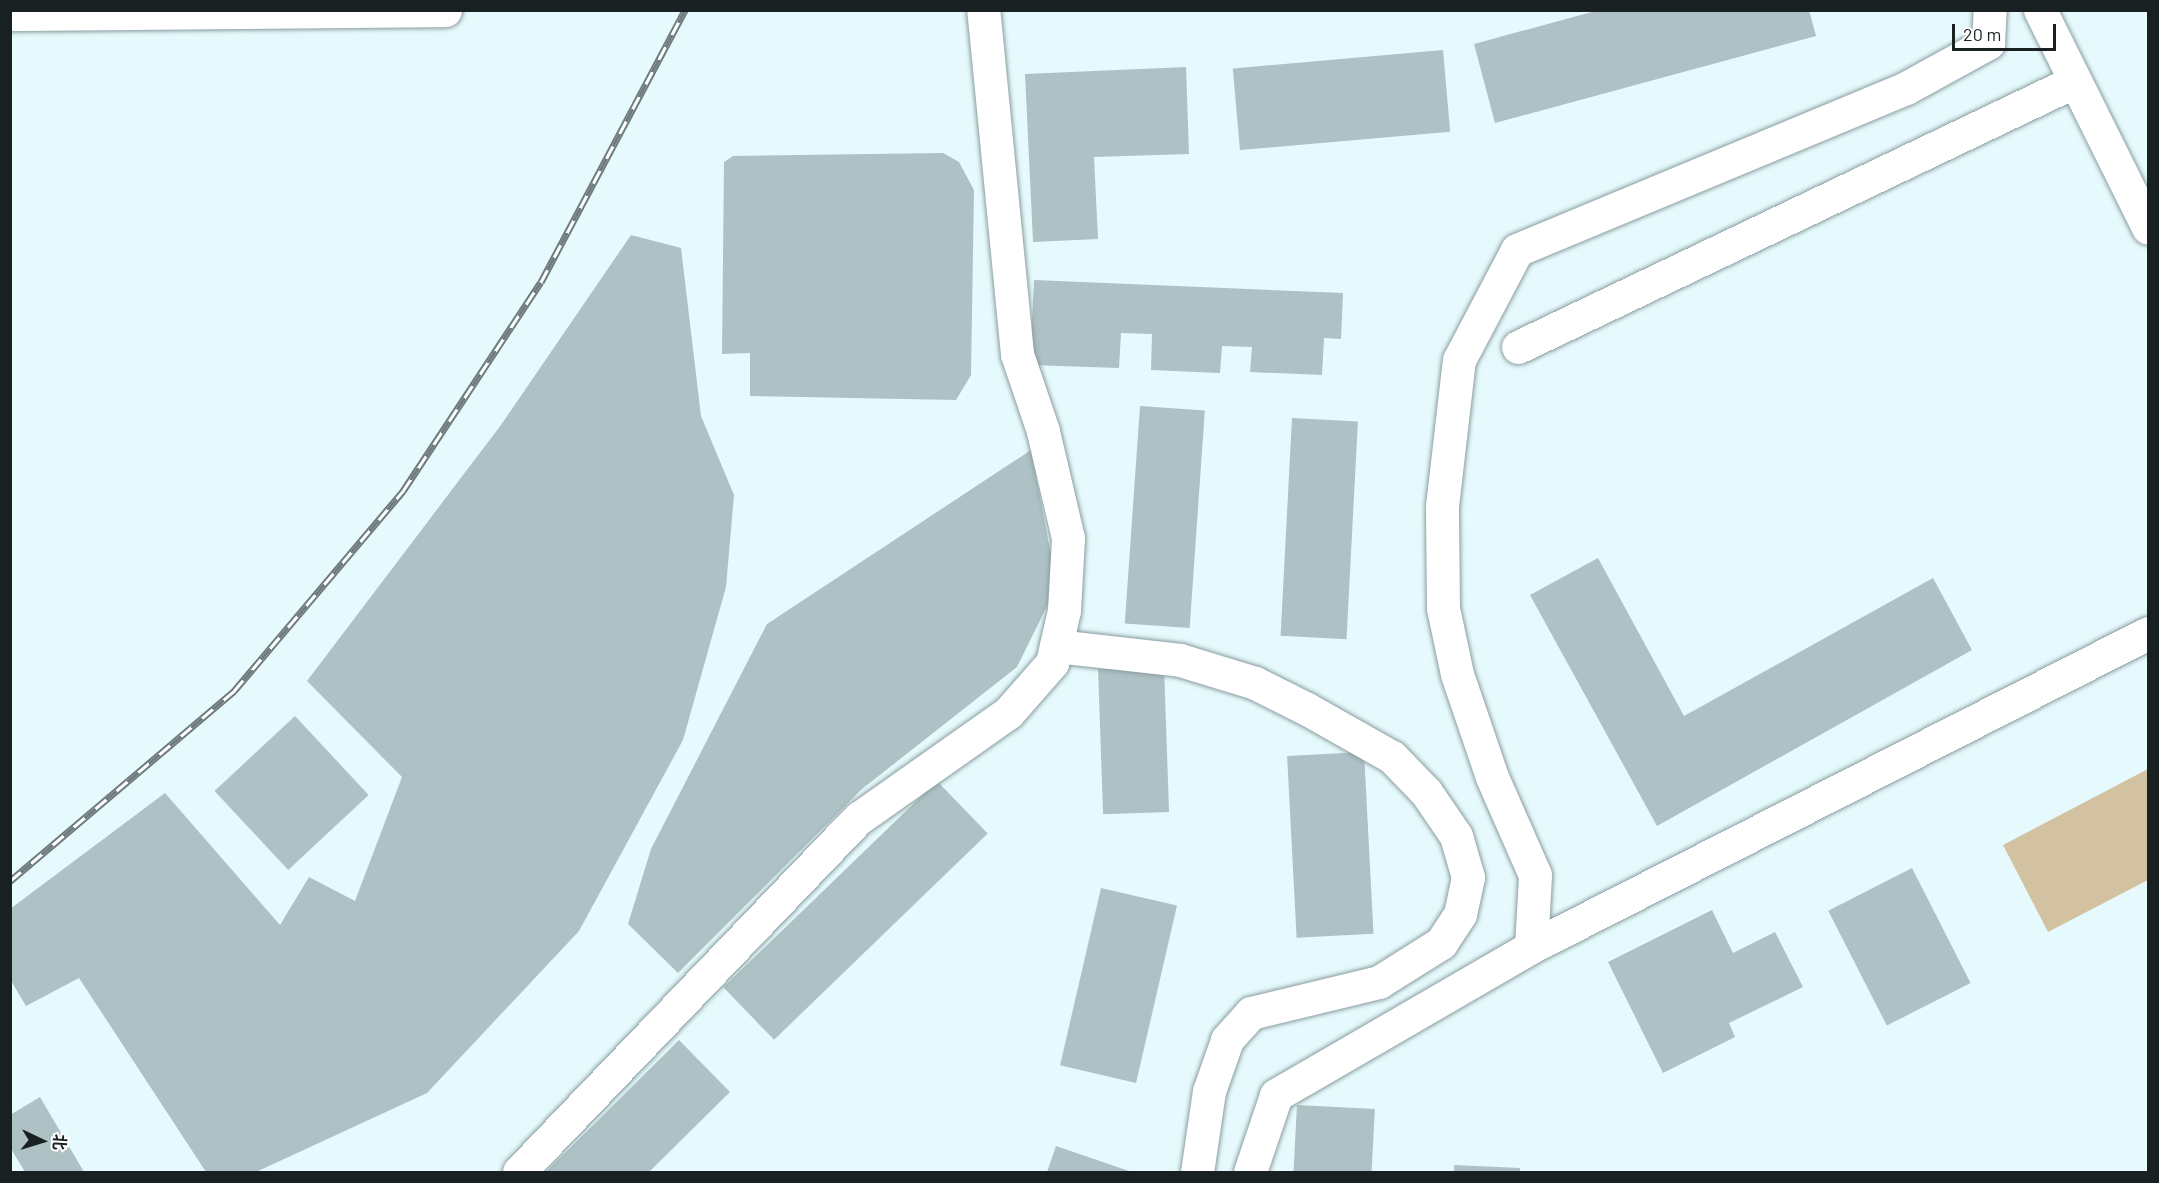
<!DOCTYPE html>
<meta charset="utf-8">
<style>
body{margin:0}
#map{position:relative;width:2159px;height:1183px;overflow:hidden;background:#e6fafd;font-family:Barlow,"Noto Sans SC",sans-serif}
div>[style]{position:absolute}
.green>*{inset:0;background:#d3c2a1}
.building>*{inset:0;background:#aec1c5;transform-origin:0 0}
.roads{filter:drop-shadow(0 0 2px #8a9c9f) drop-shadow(0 0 2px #8a9c9f)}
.minor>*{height:33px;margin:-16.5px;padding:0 16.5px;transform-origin:16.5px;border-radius:16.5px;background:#fff}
.major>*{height:33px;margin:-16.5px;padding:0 16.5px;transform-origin:16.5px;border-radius:16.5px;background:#fff}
.rail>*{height:7px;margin-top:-3.5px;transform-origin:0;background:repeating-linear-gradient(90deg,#fff 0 14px,#6f7b7d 0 28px);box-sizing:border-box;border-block:2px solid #6f7b7d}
span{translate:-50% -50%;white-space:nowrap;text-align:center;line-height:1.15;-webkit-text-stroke:4.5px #fff;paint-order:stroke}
.frame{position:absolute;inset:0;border:12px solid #192022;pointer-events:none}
.north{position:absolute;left:12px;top:1111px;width:60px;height:60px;-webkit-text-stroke:4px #fff;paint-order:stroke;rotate:94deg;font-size:16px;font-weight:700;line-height:24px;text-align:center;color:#192022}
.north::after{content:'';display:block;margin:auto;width:21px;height:27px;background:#192022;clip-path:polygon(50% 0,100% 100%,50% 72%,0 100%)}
.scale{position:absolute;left:1952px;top:24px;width:104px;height:27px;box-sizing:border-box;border:3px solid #192022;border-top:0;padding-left:8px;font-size:18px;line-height:21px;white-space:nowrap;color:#192022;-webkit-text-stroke:4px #fff;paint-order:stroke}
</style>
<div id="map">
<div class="green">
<div style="clip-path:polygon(2148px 769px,2148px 880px,2048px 932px,2003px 845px)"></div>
</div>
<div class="building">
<div style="clip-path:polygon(1599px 10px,1809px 10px,1816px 36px,1495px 123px,1474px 44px)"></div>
<div style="left:1443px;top:50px;width:82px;height:211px;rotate:85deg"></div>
<div style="clip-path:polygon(1186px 67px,1189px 154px,1094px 157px,1098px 239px,1033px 242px,1025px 74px)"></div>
<div style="clip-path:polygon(943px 153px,959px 162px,974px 190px,971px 375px,956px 400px,750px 396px,750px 353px,722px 354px,724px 162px,733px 156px)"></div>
<div style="clip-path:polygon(631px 235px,681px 248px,701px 416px,734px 495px,726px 587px,683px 740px,579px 931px,427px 1093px,256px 1172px,206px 1172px,79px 978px,26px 1006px,10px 979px,10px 909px,165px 793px,280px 925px,309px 877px,355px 901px,402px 777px,307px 681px,501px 425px)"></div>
<div style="clip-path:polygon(1034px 280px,1343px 293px,1341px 339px,1324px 338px,1322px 375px,1250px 372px,1252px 347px,1222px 346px,1220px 373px,1151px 370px,1152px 334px,1121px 333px,1119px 368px,1030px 365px)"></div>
<div style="left:1140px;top:406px;width:65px;height:218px;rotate:4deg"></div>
<div style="left:1292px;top:418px;width:66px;height:218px;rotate:3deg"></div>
<div style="clip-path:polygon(1031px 450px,1057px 586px,1017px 667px,862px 789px,678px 973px,628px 924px,651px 849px,767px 624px)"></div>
<div style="clip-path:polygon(1598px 558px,1684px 716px,1933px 578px,1972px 650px,1657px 826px,1530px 595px)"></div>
<div style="left:1164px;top:667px;width:145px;height:66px;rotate:88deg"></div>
<div style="left:295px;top:716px;width:108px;height:110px;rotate:47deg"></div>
<div style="left:1364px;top:752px;width:182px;height:77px;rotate:87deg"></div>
<div style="left:937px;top:781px;width:73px;height:297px;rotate:46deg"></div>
<div style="left:1912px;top:868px;width:129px;height:94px;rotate:63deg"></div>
<div style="left:1101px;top:888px;width:78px;height:182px;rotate:13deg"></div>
<div style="clip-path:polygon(1712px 910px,1733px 953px,1775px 932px,1803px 987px,1729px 1023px,1735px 1037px,1663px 1073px,1608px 962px)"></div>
<div style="clip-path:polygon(679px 1040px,730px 1092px,649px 1172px,546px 1172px)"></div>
<div style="clip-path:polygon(40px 1097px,84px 1172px,25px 1172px,10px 1147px,10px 1115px)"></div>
<div style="left:1297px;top:1105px;width:78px;height:67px;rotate:3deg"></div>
<div style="clip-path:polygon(1056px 1146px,1132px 1172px,1047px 1172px)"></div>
<div style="clip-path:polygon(1454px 1165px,1520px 1168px,1520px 1172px,1454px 1172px)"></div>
</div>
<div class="roads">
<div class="minor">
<div style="left:2040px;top:10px;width:243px;rotate:63.6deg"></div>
<div style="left:1518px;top:347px;width:615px;rotate:-25.52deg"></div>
<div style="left:1056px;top:646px;width:125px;rotate:6.4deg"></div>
<div style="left:1180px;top:660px;width:78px;rotate:17deg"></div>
<div style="left:1255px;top:683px;width:58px;rotate:26.6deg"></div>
<div style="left:1307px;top:709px;width:98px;rotate:29.5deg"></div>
<div style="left:1392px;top:757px;width:49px;rotate:45.8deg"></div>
<div style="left:1426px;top:792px;width:53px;rotate:55.7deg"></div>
<div style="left:1456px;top:836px;width:43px;rotate:73.7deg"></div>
<div style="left:1468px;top:877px;width:38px;rotate:102deg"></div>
<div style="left:1460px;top:914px;width:35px;rotate:123deg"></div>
<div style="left:1441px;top:943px;width:73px;rotate:147.8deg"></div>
<div style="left:1379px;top:982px;width:132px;rotate:166.4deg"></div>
<div style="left:1251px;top:1013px;width:36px;rotate:132deg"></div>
<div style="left:1227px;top:1040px;width:54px;rotate:109.4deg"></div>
<div style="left:1209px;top:1091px;width:82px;rotate:98.4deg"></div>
<div style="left:1531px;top:947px;width:692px;rotate:-26.97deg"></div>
<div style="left:519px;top:1172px;width:491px;rotate:-46.2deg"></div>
<div style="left:859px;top:818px;width:182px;rotate:-35.2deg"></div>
<div style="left:1008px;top:713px;width:67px;rotate:-48.7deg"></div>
<div style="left:1052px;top:663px;width:54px;rotate:-77.2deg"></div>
<div style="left:1064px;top:610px;width:72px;rotate:-86.8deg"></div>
<div style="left:1068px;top:538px;width:110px;rotate:-103.2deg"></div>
<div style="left:1043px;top:431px;width:81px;rotate:-108.7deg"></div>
<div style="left:1017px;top:354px;width:346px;rotate:-95.6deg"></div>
<div style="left:1250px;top:1172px;width:81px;rotate:-71.3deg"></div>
<div style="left:1276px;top:1095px;width:295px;rotate:-30.1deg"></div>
<div style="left:1531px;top:947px;width:72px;rotate:-86.8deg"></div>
<div style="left:1535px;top:875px;width:107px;rotate:-113.7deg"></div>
<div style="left:1492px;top:777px;width:109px;rotate:-108.8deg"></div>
<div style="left:1457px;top:674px;width:67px;rotate:-102deg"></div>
<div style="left:1443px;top:608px;width:102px;rotate:-90.6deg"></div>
<div style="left:1442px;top:506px;width:147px;rotate:-83.4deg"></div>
<div style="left:1459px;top:360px;width:124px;rotate:-62.2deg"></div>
<div style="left:1517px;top:250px;width:421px;rotate:-22.6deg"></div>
<div style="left:1906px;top:88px;width:94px;rotate:-28.8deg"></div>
<div style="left:1988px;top:43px;width:33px;rotate:-87deg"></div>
</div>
<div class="major">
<div style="left:10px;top:14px;width:435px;rotate:-0.5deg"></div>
</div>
</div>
<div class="rail">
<div style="left:10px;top:881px;width:294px;rotate:-40.3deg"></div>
<div style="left:234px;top:691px;width:262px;rotate:-49.8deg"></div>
<div style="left:403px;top:491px;width:250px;rotate:-56.6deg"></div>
<div style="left:541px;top:282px;width:308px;rotate:-62.1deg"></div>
</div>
<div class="frame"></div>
<div class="north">北</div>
<div class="scale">20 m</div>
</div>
